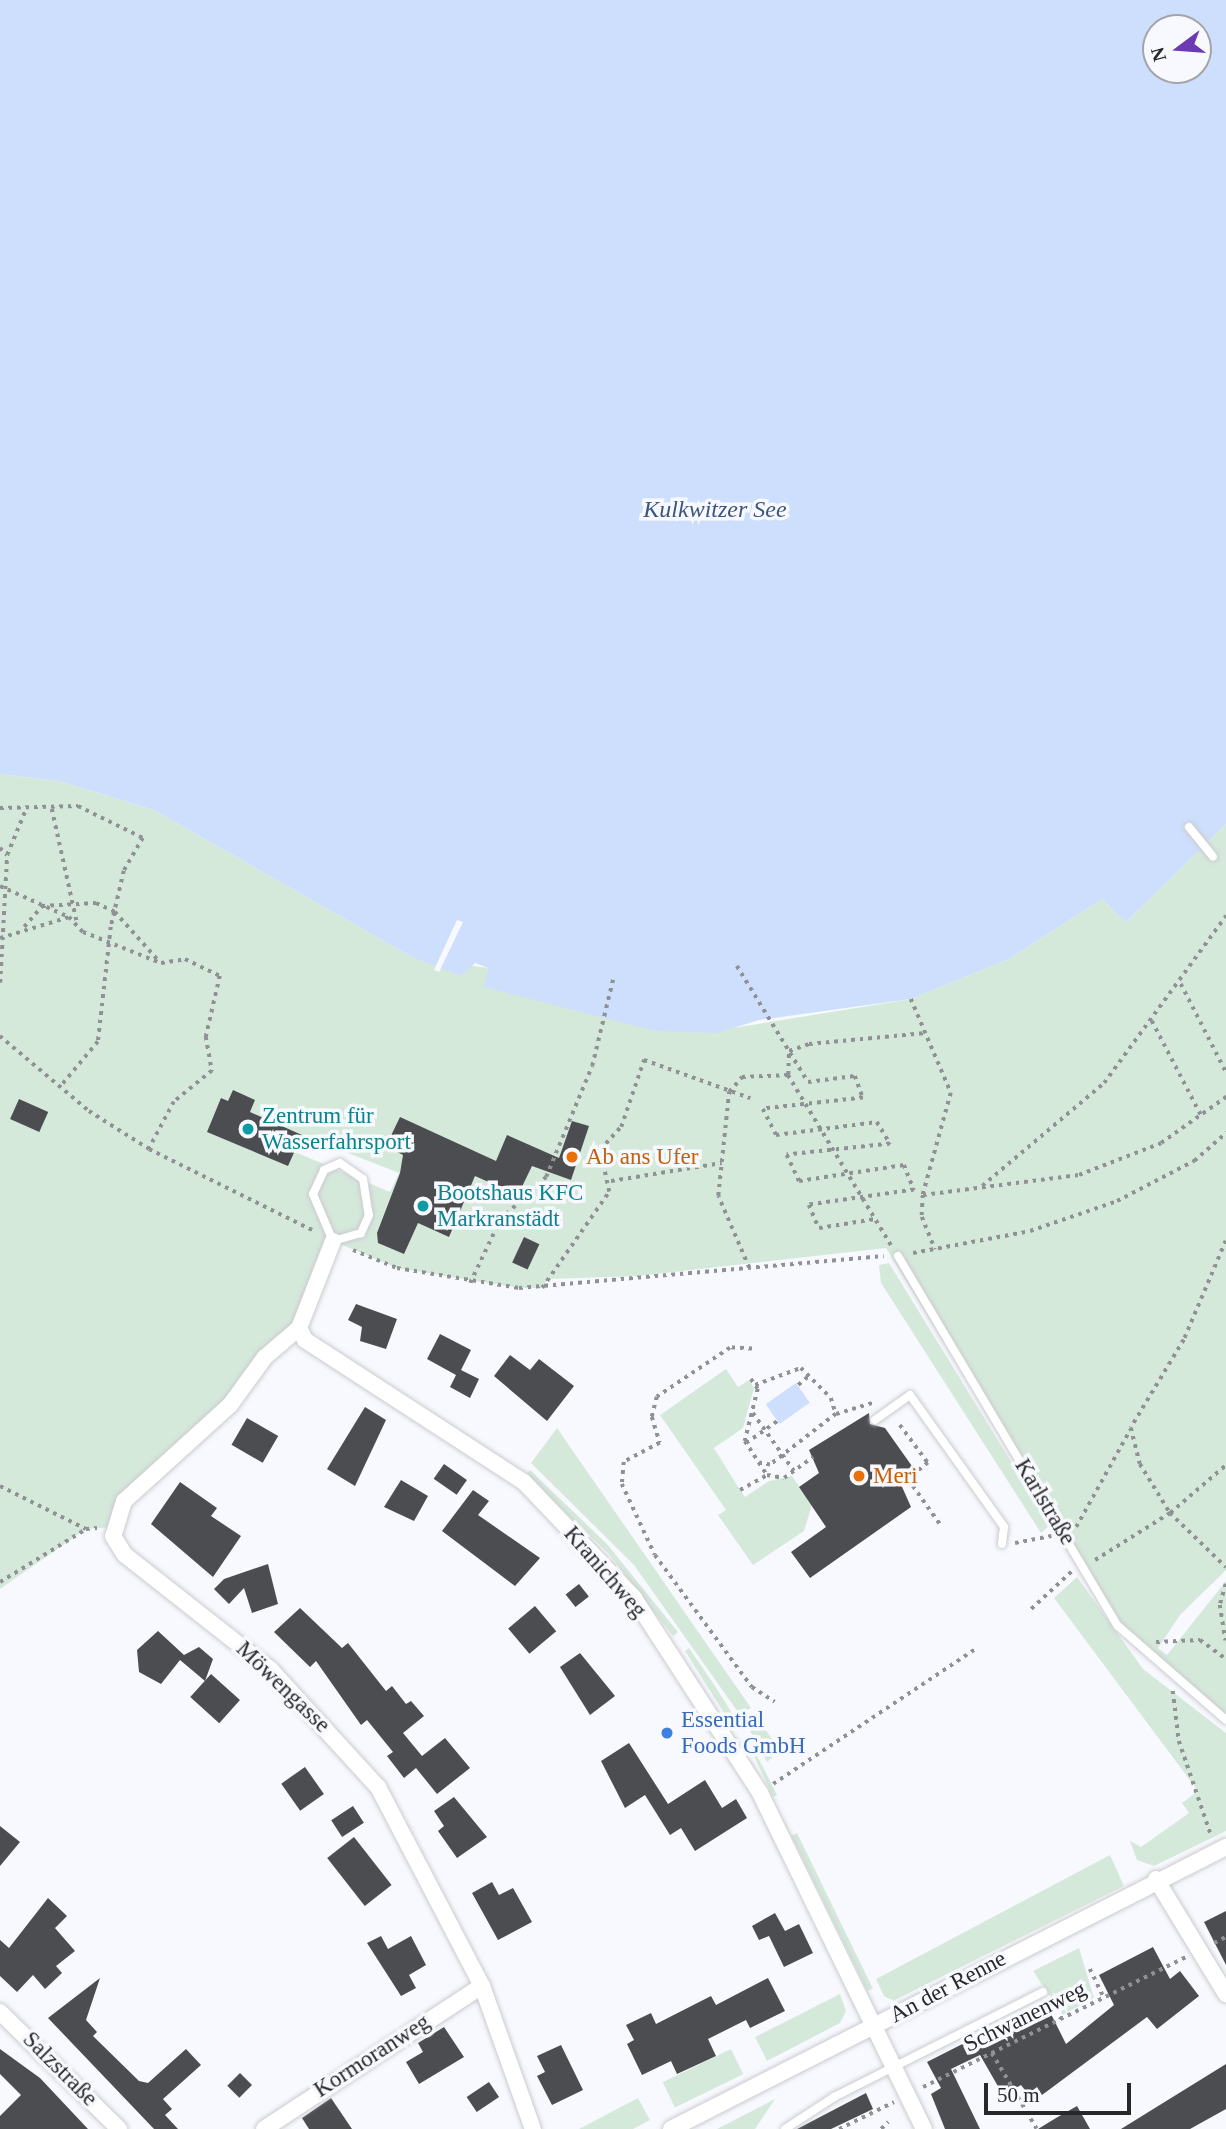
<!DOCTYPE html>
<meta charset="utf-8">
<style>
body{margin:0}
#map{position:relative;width:1226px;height:2129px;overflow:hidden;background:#f8f9fe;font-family:"Times New Roman",serif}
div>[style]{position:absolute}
.green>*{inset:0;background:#d5e9db;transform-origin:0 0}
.water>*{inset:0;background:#cddffc;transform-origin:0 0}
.pier>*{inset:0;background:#f8f9fe}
.building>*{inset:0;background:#4c4d51;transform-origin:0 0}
.path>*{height:3.5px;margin-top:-1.75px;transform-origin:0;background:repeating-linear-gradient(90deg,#909194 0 3.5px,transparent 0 8.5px)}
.roads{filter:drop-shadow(0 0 2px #cacbcf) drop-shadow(0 0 2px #cacbcf)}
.lane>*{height:8px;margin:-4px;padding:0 4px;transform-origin:4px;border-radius:4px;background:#fff}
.street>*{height:16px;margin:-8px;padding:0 8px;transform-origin:8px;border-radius:8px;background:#fff}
.dots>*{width:19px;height:19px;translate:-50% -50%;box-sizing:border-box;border:4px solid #f8f9fe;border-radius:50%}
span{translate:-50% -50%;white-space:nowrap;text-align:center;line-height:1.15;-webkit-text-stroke:7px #f8f9fe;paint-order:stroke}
.culture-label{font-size:23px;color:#0d838f}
.left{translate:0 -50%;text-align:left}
.food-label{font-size:23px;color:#c56008}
.street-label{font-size:23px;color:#28282a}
.shop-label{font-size:23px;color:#366cbe}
.water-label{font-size:24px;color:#3d567f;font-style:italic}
.north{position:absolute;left:1142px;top:14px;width:70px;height:70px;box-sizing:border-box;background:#f8f9fe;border:2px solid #a5a5a9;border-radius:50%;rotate:254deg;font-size:19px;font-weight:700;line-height:28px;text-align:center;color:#28282a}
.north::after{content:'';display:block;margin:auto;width:24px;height:32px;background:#6c3ab2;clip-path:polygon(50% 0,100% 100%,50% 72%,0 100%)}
.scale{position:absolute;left:984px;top:2083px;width:147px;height:32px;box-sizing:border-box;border:4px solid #28282a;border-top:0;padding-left:9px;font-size:21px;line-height:24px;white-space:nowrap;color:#28282a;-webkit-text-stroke:5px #f8f9fe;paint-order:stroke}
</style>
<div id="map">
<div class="green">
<div style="clip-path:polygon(evenodd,0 774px,59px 781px,154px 810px,412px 957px,488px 968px,485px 987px,618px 1019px,727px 1029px,911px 999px,1009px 959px,1102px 899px,1126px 922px,1226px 824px,1226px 1570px,1180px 1615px,1158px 1648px,1167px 1655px,1226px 1581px,1226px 1720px,1118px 1626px,886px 1248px,638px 1276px,548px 1279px,542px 1288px,519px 1288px,397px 1268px,333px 1241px,299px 1328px,230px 1405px,153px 1472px,113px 1527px,86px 1529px,0 1589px,0 774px,302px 1135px,399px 1173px,390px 1192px,295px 1152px,302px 1135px)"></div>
<div style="clip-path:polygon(889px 1263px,1050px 1525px,1041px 1533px,881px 1283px,879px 1265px)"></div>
<div style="clip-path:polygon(726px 1369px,738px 1387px,749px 1380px,754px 1388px,743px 1428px,714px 1448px,735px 1482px,745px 1497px,769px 1481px,792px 1476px,812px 1505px,804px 1531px,753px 1565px,718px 1515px,726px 1510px,660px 1415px)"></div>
<div style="clip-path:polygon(557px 1428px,751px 1708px,740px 1715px,634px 1565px,531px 1463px)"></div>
<div style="clip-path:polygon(530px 1470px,607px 1544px,678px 1632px,673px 1636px,608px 1553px,526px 1475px)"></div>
<div style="clip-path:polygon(1077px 1577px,1143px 1669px,1226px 1733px,1226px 1831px,1154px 1866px,1137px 1860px,1130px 1841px,1141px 1847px,1189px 1813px,1182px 1803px,1198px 1791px,1054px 1598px)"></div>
<div style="clip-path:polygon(689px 1648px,715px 1686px,735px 1718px,726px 1716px,685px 1651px)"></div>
<div style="clip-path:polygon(761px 1723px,780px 1751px,767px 1762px,750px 1731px)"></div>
<div style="clip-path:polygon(745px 1736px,762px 1765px,777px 1795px,773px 1797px)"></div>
<div style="left:797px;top:1833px;width:173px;height:6px;rotate:64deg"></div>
<div style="clip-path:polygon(1110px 1855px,1124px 1886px,893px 2001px,884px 1996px,876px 1979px)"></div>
<div style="clip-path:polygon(1079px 1948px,1094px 1998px,1062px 2015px,1033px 1971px)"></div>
<div style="clip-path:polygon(840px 1994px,846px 2011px,840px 2023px,767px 2061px,755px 2037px)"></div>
<div style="left:731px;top:2049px;width:28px;height:76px;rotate:64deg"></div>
<div style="clip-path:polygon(638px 2098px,650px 2120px,633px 2129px,579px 2129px)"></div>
<div style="clip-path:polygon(775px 2099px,755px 2129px,717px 2129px)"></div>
</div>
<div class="water">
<div style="clip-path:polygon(evenodd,0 0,1226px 0,1226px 824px,1126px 922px,1102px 899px,1009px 959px,911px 999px,759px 1020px,717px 1033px,656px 1031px,484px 987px,488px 968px,475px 963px,461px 976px,412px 957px,154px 810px,59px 781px,0 774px,0 0,1156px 28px,1198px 28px,1198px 70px,1156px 70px,1156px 28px)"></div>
<div style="left:796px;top:1383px;width:24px;height:37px;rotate:55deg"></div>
</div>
<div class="pier">
<div style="clip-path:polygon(457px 920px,463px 922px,439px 972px,434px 970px)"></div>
</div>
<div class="building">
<div style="clip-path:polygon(233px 1090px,255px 1100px,250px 1112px,302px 1135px,288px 1166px,207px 1132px,221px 1098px,228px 1101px)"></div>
<div style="left:19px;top:1099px;width:32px;height:22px;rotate:24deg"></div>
<div style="clip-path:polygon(400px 1117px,496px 1161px,507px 1135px,559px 1158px,572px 1121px,589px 1126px,571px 1180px,532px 1166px,518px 1195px,475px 1176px,449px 1237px,418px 1223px,404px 1254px,378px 1243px,377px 1233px,400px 1173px,403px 1155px,386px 1146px)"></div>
<div style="left:524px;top:1237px;width:17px;height:28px;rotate:25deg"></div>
<div style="clip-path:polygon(356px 1304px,397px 1319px,386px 1349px,360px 1341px,362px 1327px,348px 1320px)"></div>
<div style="clip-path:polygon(440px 1334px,471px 1350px,461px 1370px,479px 1379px,470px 1398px,450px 1387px,456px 1375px,427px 1359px)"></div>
<div style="clip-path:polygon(510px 1355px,530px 1370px,539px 1359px,574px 1386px,547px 1421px,494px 1376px)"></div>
<div style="clip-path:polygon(365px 1407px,386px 1420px,355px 1486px,327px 1469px)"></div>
<div style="clip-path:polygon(869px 1413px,870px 1424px,885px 1428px,914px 1469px,899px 1480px,911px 1507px,810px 1578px,791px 1552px,826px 1527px,799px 1487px,819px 1473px,809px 1450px)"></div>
<div style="left:247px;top:1418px;width:36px;height:31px;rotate:30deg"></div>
<div style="left:444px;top:1464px;width:28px;height:18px;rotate:35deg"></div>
<div style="clip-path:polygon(401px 1480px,428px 1496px,414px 1521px,384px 1507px)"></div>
<div style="clip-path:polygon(180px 1482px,217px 1508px,211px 1516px,241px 1536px,213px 1577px,151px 1524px)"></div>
<div style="clip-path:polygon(473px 1490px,489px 1501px,478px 1515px,540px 1558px,515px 1586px,442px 1531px)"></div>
<div style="clip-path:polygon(268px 1564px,278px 1604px,252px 1613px,244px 1588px,229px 1604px,214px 1589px,224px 1579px)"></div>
<div style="left:579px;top:1584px;width:16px;height:17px;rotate:52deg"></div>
<div style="left:535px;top:1606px;width:33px;height:35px;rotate:50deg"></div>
<div style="clip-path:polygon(300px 1608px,342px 1648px,348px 1643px,386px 1691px,392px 1686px,406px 1704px,411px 1701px,424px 1716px,403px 1733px,422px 1756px,445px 1738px,470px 1768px,437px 1794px,416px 1768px,404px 1778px,387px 1756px,393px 1752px,367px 1720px,361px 1725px,316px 1661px,310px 1667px,274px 1632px)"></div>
<div style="clip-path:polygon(158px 1631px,184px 1655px,199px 1647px,213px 1659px,205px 1681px,180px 1660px,161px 1684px,139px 1672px,137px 1650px)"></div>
<div style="clip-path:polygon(580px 1653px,615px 1696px,590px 1715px,560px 1667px)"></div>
<div style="left:211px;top:1674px;width:39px;height:31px;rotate:42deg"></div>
<div style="clip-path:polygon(629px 1743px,668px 1804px,705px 1780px,722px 1808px,736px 1799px,747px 1818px,695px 1851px,681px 1828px,670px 1835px,645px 1795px,625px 1808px,601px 1761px)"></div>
<div style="left:305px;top:1767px;width:33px;height:29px;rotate:55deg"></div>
<div style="clip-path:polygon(454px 1797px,487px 1837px,457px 1858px,438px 1831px,444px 1826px,434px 1811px)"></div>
<div style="left:353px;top:1806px;width:20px;height:26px;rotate:57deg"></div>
<div style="clip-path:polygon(0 1826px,20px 1842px,0 1866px)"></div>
<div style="left:354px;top:1837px;width:61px;height:34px;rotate:52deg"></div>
<div style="clip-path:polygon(492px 1882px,499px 1895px,513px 1888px,532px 1922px,498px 1940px,472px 1893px)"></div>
<div style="clip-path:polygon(48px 1898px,67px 1916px,55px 1928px,75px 1951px,56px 1966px,62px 1973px,45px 1989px,33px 1975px,17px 1992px,0 1976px,0 1940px,9px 1948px)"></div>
<div style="clip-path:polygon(1226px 1911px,1226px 1965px,1204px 1922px)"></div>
<div style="clip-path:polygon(775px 1913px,785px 1931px,799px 1924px,813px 1953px,784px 1967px,769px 1936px,759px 1940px,752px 1926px)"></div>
<div style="clip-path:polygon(381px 1936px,388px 1949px,411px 1936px,426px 1965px,409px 1975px,416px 1988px,401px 1996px,367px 1943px)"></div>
<div style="clip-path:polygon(1153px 1947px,1170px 1979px,1180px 1971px,1199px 1996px,1157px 2029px,1147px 2017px,1042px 2095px,1037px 2087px,1028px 2094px,1021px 2085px,1003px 2095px,980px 2055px,951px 2069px,980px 2129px,945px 2129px,931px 2094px,941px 2088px,927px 2062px,1045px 2002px,1066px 2044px,1114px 2005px,1099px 1975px)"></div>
<div style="clip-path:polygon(100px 1978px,86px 2020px,97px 2032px,93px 2036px,139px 2081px,148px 2083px,186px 2049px,201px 2065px,163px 2099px,172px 2109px,165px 2115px,178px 2129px,154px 2129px,48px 2018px)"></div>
<div style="clip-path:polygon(768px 1978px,785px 2011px,750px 2028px,746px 2020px,708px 2039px,716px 2056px,677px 2074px,671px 2061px,642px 2075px,627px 2044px,634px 2040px,626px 2025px,651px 2013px,656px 2024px,711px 1996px,716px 2005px)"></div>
<div style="clip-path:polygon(444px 2027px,464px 2057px,419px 2084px,406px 2062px,423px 2052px,418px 2043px)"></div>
<div style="clip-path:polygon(561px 2045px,583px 2090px,552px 2105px,537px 2076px,545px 2072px,537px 2056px)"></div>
<div style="clip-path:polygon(0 2049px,40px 2078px,88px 2129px,0 2129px,0 2116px,21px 2095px,0 2074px)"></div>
<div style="clip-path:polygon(1226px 2064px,1226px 2109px,1190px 2129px,1121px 2129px)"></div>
<div style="left:240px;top:2073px;width:17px;height:18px;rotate:45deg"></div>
<div style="left:489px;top:2082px;width:18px;height:27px;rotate:56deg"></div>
<div style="clip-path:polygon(866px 2093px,873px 2109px,831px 2129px,797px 2129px)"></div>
<div style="clip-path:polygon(331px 2098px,352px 2129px,309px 2129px,302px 2118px)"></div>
<div style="clip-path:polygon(1077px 2106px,1090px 2129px,1038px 2129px,1056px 2118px)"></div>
</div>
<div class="path">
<div style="left:0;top:808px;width:78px;rotate:-1.5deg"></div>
<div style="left:78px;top:806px;width:72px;rotate:26.2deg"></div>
<div style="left:143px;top:838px;width:38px;rotate:120deg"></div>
<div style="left:124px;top:871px;width:57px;rotate:103.1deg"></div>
<div style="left:111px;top:927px;width:116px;rotate:96.4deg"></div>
<div style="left:98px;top:1042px;width:56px;rotate:129.9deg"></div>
<div style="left:52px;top:809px;width:117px;rotate:77.6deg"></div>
<div style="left:0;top:848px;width:10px;rotate:45deg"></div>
<div style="left:0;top:886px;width:76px;rotate:24.2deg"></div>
<div style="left:69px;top:917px;width:21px;rotate:47deg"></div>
<div style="left:83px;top:932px;width:84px;rotate:21.7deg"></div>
<div style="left:161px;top:963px;width:24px;rotate:-9deg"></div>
<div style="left:185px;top:959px;width:39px;rotate:26deg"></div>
<div style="left:220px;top:976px;width:63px;rotate:102.9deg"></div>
<div style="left:206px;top:1037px;width:35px;rotate:80deg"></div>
<div style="left:212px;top:1071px;width:49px;rotate:140.8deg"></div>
<div style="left:174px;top:1102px;width:53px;rotate:118deg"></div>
<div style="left:24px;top:927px;width:28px;rotate:-49deg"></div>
<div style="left:42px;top:906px;width:54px;rotate:-3.2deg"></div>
<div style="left:96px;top:903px;width:21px;rotate:25deg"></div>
<div style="left:115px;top:912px;width:66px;rotate:48.1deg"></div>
<div style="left:0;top:938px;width:72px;rotate:-16.9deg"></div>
<div style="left:737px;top:966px;width:136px;rotate:58.5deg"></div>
<div style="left:808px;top:1082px;width:47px;rotate:-7.3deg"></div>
<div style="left:855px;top:1076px;width:23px;rotate:70deg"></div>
<div style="left:863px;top:1098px;width:101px;rotate:173.7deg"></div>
<div style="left:763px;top:1109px;width:29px;rotate:63deg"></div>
<div style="left:776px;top:1135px;width:102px;rotate:-7.3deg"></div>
<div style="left:877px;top:1122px;width:26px;rotate:59deg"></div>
<div style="left:890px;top:1144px;width:104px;rotate:173.9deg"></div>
<div style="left:787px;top:1155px;width:29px;rotate:65deg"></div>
<div style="left:799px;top:1181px;width:106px;rotate:-8.7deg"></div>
<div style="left:904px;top:1165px;width:27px;rotate:68deg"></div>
<div style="left:914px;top:1190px;width:106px;rotate:171.9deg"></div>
<div style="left:809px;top:1205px;width:25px;rotate:67deg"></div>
<div style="left:819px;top:1228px;width:57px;rotate:-9.1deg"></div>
<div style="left:0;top:983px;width:128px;rotate:-86.9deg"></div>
<div style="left:7px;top:855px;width:50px;rotate:-67.6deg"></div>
<div style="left:1181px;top:984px;width:99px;rotate:62.9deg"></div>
<div style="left:911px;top:999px;width:102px;rotate:66.9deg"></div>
<div style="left:951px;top:1093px;width:106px;rotate:105.4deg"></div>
<div style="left:923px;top:1195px;width:22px;rotate:93deg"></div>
<div style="left:922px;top:1217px;width:35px;rotate:68deg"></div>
<div style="left:1152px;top:1021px;width:106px;rotate:62.5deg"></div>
<div style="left:0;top:1036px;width:116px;rotate:40.1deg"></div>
<div style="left:89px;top:1111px;width:71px;rotate:32.3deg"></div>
<div style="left:149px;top:1149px;width:184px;rotate:26.4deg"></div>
<div style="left:788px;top:1075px;width:199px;rotate:58.8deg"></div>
<div style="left:611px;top:1181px;width:112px;rotate:-9.2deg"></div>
<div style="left:982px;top:1186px;width:160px;rotate:-40.2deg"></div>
<div style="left:1104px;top:1083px;width:207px;rotate:-53.9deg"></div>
<div style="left:923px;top:1195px;width:157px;rotate:-7.3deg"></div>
<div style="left:1079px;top:1175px;width:88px;rotate:-21.3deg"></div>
<div style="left:1161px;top:1143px;width:80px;rotate:-35.3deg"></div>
<div style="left:1226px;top:1241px;width:108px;rotate:113deg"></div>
<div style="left:1184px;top:1340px;width:103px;rotate:121.1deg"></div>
<div style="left:1131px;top:1428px;width:37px;rotate:76deg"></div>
<div style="left:1140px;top:1464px;width:57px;rotate:58.5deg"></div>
<div style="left:1170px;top:1513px;width:78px;rotate:44deg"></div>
<div style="left:353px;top:1250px;width:48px;rotate:22.2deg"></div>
<div style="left:397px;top:1268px;width:124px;rotate:9.3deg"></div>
<div style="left:519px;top:1288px;width:366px;rotate:-5deg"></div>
<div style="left:913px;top:1253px;width:119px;rotate:-10.6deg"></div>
<div style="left:1030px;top:1231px;width:92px;rotate:-19deg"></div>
<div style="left:1117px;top:1201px;width:87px;rotate:-27.5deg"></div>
<div style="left:1194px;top:1161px;width:43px;rotate:-41.2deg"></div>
<div style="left:749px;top:1268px;width:78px;rotate:-113.3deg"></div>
<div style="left:718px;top:1196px;width:105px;rotate:-84deg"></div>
<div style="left:729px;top:1092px;width:20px;rotate:-49deg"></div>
<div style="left:742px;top:1077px;width:46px;rotate:-2.5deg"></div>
<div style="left:788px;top:1075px;width:24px;rotate:-88deg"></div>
<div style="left:789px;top:1051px;width:21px;rotate:-19deg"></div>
<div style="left:809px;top:1044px;width:117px;rotate:-5.4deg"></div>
<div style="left:470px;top:1283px;width:70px;rotate:-64.5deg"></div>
<div style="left:500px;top:1220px;width:63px;rotate:-43.1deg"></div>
<div style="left:546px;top:1177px;width:120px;rotate:-67.5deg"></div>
<div style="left:592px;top:1066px;width:89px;rotate:-76.4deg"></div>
<div style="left:542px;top:1288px;width:117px;rotate:-55.1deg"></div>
<div style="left:609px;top:1192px;width:43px;rotate:-102.1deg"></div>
<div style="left:600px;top:1150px;width:31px;rotate:-48deg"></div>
<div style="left:621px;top:1127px;width:71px;rotate:-71.1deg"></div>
<div style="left:644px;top:1060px;width:113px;rotate:19.7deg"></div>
<div style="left:752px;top:1349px;width:22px;rotate:-177deg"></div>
<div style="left:730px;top:1348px;width:88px;rotate:146.1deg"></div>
<div style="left:657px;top:1397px;width:21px;rotate:104deg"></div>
<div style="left:652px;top:1417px;width:27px;rotate:73deg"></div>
<div style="left:660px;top:1443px;width:41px;rotate:152.2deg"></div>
<div style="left:624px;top:1462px;width:22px;rotate:95deg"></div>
<div style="left:622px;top:1484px;width:78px;rotate:65.1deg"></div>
<div style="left:655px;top:1555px;width:164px;rotate:53.7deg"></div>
<div style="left:752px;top:1687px;width:27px;rotate:33deg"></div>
<div style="left:751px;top:1379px;width:12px;rotate:55deg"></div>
<div style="left:758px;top:1389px;width:54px;rotate:104deg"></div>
<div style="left:745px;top:1441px;width:40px;rotate:57.1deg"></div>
<div style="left:755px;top:1385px;width:49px;rotate:-20.3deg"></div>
<div style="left:801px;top:1368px;width:42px;rotate:45deg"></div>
<div style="left:831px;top:1398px;width:17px;rotate:73deg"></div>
<div style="left:836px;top:1414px;width:83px;rotate:142.3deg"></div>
<div style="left:770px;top:1465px;width:11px;rotate:-170deg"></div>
<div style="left:798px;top:1385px;width:16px;rotate:-40deg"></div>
<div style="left:753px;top:1413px;width:71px;rotate:54.7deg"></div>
<div style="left:836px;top:1414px;width:39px;rotate:-17deg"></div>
<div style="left:900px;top:1425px;width:47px;rotate:53.6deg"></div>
<div style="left:928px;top:1463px;width:26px;rotate:141deg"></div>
<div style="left:746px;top:1443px;width:38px;rotate:-35deg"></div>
<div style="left:902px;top:1483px;width:7px;rotate:-34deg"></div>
<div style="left:908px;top:1479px;width:55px;rotate:54.6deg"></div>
<div style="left:0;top:1486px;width:96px;rotate:26.6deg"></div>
<div style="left:86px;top:1529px;width:11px;rotate:-5deg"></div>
<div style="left:740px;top:1490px;width:31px;rotate:-29deg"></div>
<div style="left:767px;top:1475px;width:17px;rotate:10deg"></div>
<div style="left:784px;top:1478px;width:36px;rotate:-36deg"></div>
<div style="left:1076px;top:1527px;width:111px;rotate:-60.9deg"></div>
<div style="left:1015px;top:1543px;width:37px;rotate:-11deg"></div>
<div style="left:1095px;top:1560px;width:89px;rotate:-32.1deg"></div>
<div style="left:1170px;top:1513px;width:74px;rotate:-40.6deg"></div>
<div style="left:0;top:1582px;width:101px;rotate:-31.6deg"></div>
<div style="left:1226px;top:1584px;width:22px;rotate:106deg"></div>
<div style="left:1220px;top:1605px;width:36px;rotate:81deg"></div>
<div style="left:1031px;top:1609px;width:56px;rotate:-42.8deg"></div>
<div style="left:1156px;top:1642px;width:44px;rotate:-2.6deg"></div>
<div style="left:1200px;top:1640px;width:32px;rotate:36deg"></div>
<div style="left:1173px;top:1691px;width:50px;rotate:83.2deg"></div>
<div style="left:1179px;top:1741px;width:99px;rotate:71.2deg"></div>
<div style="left:773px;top:1784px;width:242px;rotate:-33.7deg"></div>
<div style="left:1214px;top:1943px;width:13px;rotate:-27deg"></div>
<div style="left:1090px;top:1969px;width:32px;rotate:64deg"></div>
<div style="left:1052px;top:2002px;width:19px;rotate:62deg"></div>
<div style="left:992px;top:2053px;width:88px;rotate:59.4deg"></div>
<div style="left:923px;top:2087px;width:293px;rotate:-26.3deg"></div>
<div style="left:839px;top:2129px;width:61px;rotate:-26.1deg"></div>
<div style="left:881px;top:2129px;width:10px;rotate:-45deg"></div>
</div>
<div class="roads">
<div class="lane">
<div style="left:1189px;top:827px;width:38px;rotate:51deg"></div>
<div style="left:340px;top:1163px;width:28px;rotate:35deg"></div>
<div style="left:363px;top:1179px;width:36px;rotate:81deg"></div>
<div style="left:369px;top:1215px;width:20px;rotate:114deg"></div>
<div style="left:361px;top:1233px;width:29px;rotate:164deg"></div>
<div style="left:333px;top:1241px;width:51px;rotate:-113.1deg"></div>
<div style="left:313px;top:1194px;width:26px;rotate:-65deg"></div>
<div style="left:324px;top:1170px;width:17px;rotate:-24deg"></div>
<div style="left:898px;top:1256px;width:430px;rotate:59.3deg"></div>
<div style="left:1118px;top:1626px;width:143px;rotate:41deg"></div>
<div style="left:875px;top:1420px;width:43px;rotate:-35.5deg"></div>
<div style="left:910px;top:1395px;width:162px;rotate:54.5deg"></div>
<div style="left:1004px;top:1527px;width:17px;rotate:97deg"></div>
<div style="left:785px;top:2129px;width:59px;rotate:-33.1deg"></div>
<div style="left:834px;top:2097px;width:234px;rotate:-26.7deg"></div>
</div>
<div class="street">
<div style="left:333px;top:1241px;width:93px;rotate:111.3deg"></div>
<div style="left:299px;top:1328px;width:13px;rotate:63deg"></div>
<div style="left:305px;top:1340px;width:261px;rotate:33deg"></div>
<div style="left:524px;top:1482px;width:160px;rotate:46.5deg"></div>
<div style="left:634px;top:1598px;width:232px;rotate:57.1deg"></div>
<div style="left:760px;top:1793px;width:374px;rotate:64deg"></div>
<div style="left:299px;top:1328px;width:45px;rotate:139.5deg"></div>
<div style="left:265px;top:1357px;width:59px;rotate:126.1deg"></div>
<div style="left:230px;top:1405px;width:143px;rotate:137.8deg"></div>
<div style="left:124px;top:1501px;width:37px;rotate:107deg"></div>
<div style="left:113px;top:1536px;width:22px;rotate:58deg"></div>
<div style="left:125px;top:1555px;width:186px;rotate:38.2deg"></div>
<div style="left:271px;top:1670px;width:159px;rotate:47.6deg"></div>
<div style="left:378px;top:1787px;width:225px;rotate:62.4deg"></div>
<div style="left:482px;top:1986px;width:152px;rotate:70.4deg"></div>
<div style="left:1156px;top:1879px;width:135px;rotate:58.7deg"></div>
<div style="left:0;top:2012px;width:167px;rotate:44.5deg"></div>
<div style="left:264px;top:2129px;width:261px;rotate:-33.3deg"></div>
<div style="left:671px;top:2129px;width:623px;rotate:-26.94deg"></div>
</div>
</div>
<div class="dots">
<div style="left:248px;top:1129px;background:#0f9aa8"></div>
<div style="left:572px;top:1157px;background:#e8710a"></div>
<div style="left:423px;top:1206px;background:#0f9aa8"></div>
<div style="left:859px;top:1476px;background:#e8710a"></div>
<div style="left:667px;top:1733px;background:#3f7fe0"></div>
</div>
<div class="culture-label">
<span class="left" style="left:262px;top:1129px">Zentrum für<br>Wasserfahrsport</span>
<span class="left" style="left:437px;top:1206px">Bootshaus KFC<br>Markranstädt</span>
</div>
<div class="food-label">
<span class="left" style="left:586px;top:1157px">Ab ans Ufer</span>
<span class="left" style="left:873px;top:1476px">Meri</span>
</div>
<div class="street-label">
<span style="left:1045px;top:1502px;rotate:59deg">Karlstraße</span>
<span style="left:605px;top:1572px;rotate:49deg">Kranichweg</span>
<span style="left:283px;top:1687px;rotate:44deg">Möwengasse</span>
<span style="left:948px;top:1987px;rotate:-28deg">An der Renne</span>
<span style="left:1025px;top:2017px;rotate:-26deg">Schwanenweg</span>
<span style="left:372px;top:2056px;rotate:-33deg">Kormoranweg</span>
<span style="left:60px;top:2069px;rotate:45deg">Salzstraße</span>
</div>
<div class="shop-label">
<span class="left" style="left:681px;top:1733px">Essential<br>Foods GmbH</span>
</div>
<div class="water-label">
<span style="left:715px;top:510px">Kulkwitzer See</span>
</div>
<div class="north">N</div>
<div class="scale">50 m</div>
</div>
